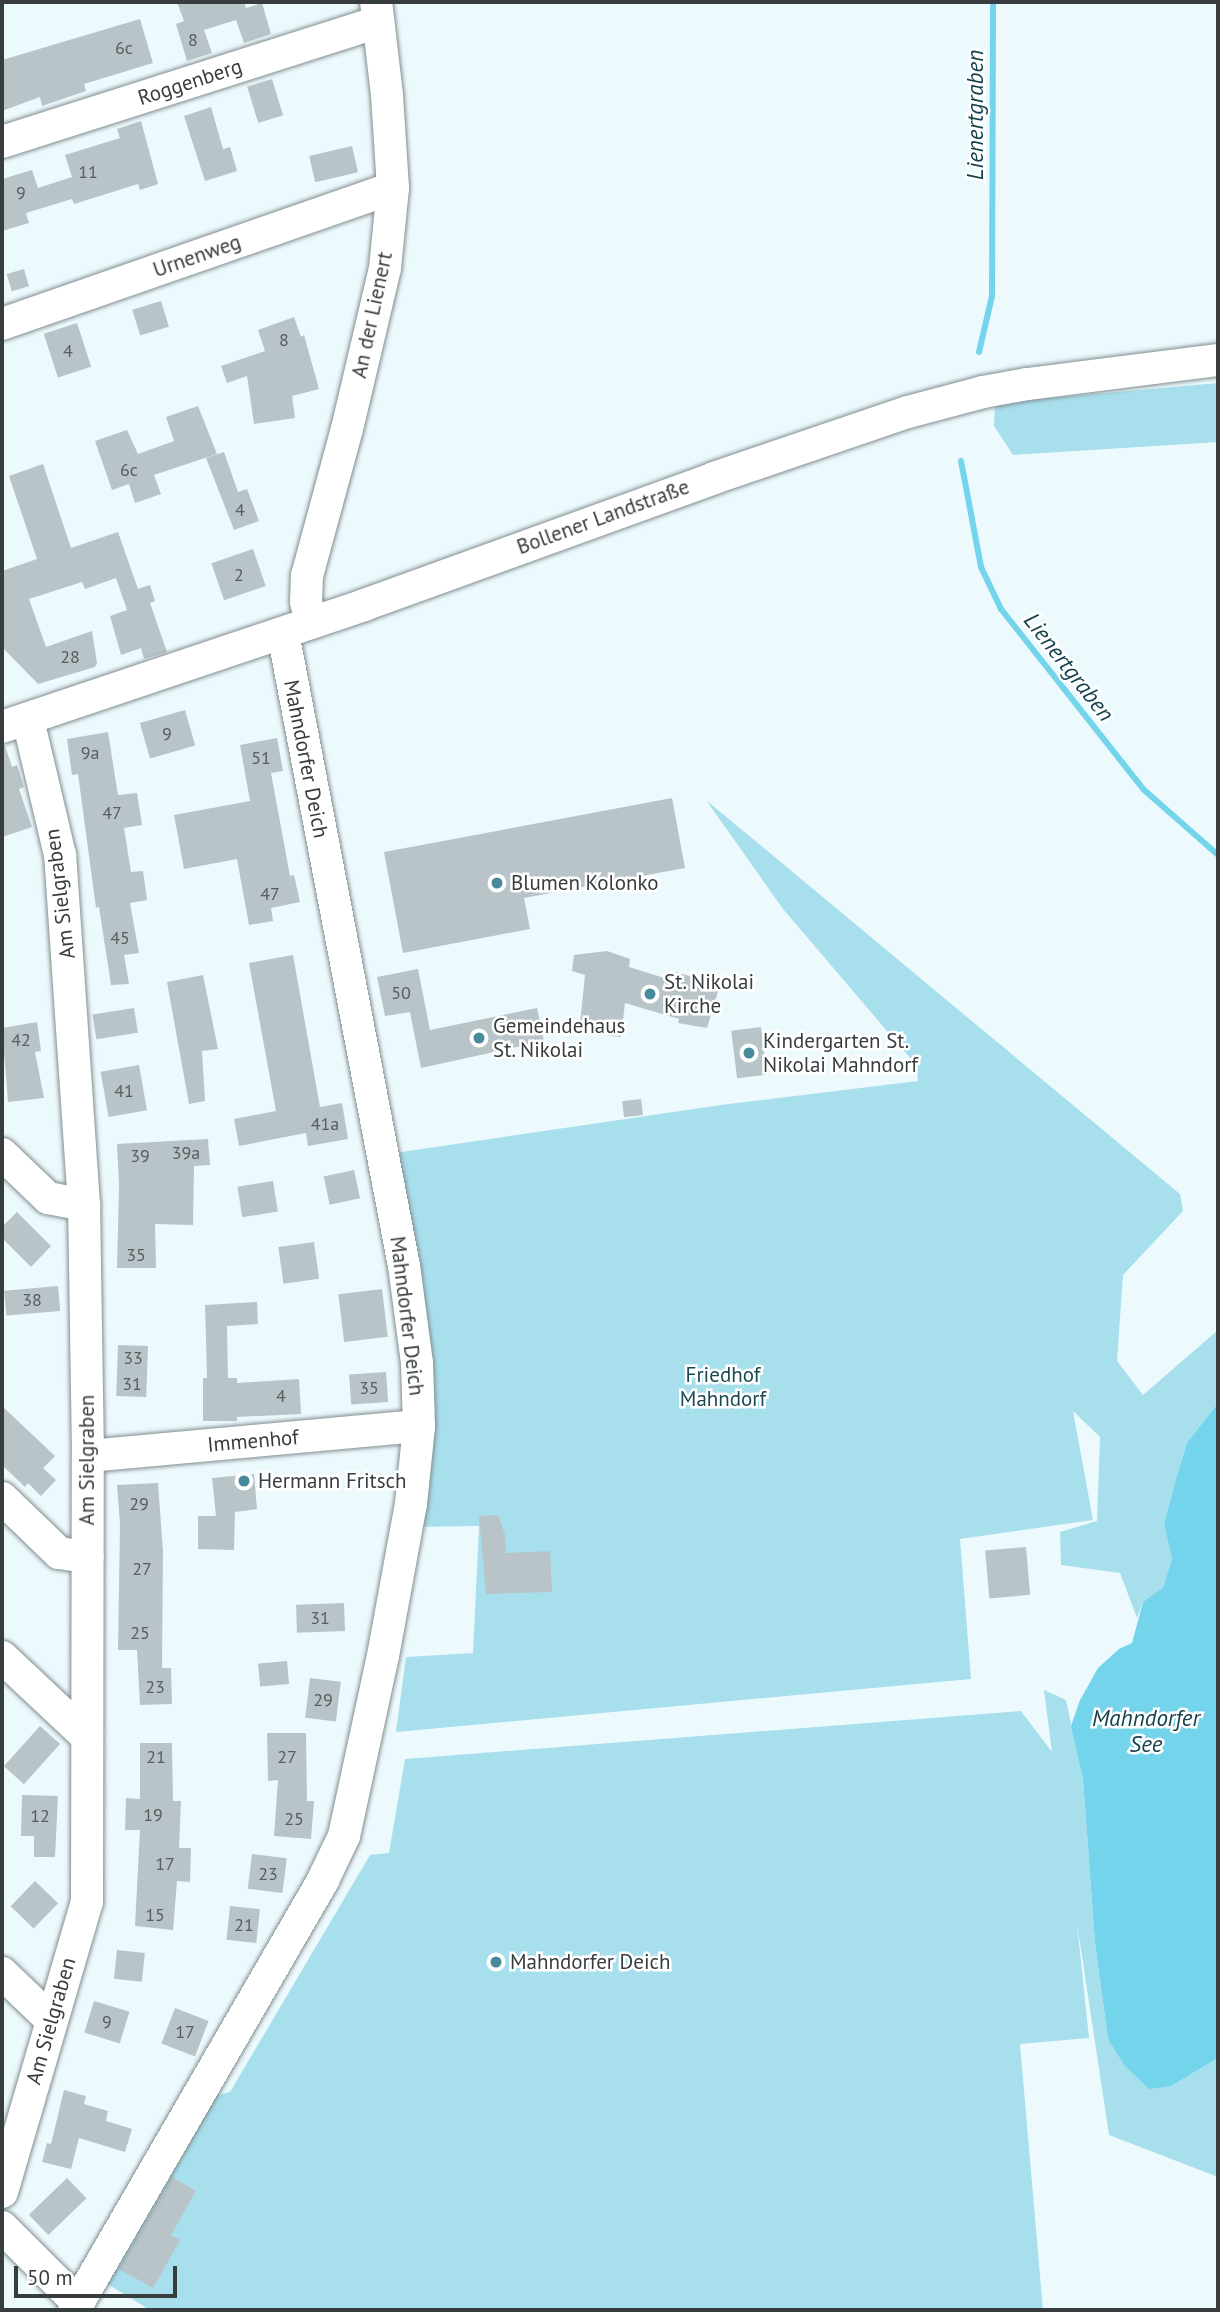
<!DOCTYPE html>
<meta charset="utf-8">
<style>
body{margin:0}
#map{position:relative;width:1220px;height:2312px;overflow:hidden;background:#edfafd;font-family:"PT Sans",sans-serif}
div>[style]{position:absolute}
.green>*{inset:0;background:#a8dfed}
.water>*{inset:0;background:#73d4eb}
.stream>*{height:6px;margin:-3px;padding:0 3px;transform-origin:3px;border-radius:3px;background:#73d4eb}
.building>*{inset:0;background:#b8c4c8;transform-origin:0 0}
.roads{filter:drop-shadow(0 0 2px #818d90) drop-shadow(0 0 2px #818d90)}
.minor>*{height:32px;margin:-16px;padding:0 16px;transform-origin:16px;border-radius:16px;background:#fff}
.dots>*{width:19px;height:19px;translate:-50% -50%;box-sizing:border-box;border:4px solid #fff;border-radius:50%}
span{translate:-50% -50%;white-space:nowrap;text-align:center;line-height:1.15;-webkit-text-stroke:5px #fff;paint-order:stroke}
.number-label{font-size:18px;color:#575e60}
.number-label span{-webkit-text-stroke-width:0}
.street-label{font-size:21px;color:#373c3e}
.poi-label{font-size:21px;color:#373c3e}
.left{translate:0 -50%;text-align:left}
.park-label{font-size:21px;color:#1c4852}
.water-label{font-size:23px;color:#14414b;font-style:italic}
.frame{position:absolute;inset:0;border:4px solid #373c3e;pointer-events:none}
.scale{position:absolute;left:14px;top:2266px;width:163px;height:32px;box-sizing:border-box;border:4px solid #373c3e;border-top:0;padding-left:9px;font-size:21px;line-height:24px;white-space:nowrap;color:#373c3e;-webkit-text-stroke:5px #fff;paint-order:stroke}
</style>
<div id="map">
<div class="green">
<div style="clip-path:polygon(1218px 383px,1218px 442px,1013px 455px,994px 426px,995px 403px)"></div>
<div style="clip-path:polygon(706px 800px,1180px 1194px,1183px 1211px,1123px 1275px,1117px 1361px,1143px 1395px,1218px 1330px,1218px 1403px,1187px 1443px,1176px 1479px,1164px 1524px,1172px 1559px,1163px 1589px,1143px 1602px,1137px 1618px,1120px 1573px,1061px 1565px,1060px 1532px,1097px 1521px,1100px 1437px,1073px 1411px,1093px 1520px,960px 1539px,971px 1679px,396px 1732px,406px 1657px,473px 1653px,479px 1526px,414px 1527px,435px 1408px,395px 1153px,728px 1104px,918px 1081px,916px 1065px,783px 909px)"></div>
<div style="clip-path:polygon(1044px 1690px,1066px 1700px,1083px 1779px,1095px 1943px,1108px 2039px,1171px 2086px,1218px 2058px,1218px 2177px,1109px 2135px,1077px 1923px,1089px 2038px,1020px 2044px,1043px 2310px,150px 2310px,106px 2283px,210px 2097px,230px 2092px,370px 1855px,389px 1853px,405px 1759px,1021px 1711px,1052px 1752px)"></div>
</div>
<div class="water">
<div style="clip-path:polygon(1218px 1403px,1218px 2058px,1171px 2086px,1149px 2089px,1125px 2066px,1108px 2039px,1095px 1943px,1083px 1779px,1071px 1726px,1080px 1700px,1098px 1668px,1119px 1649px,1132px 1643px,1143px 1602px,1163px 1588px,1172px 1559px,1164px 1524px,1176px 1479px,1187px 1443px)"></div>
</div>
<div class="stream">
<div style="left:979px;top:352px;width:57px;rotate:-76.9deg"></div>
<div style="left:992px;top:296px;width:294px;rotate:-89.8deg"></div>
<div style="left:961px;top:461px;width:108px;rotate:79.3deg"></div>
<div style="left:981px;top:567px;width:47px;rotate:64.5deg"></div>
<div style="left:1001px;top:609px;width:229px;rotate:51.7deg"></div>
<div style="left:1143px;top:789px;width:100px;rotate:41.3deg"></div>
</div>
<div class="building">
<div style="clip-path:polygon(177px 2px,244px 2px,246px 8px,262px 3px,271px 34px,244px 43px,236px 20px,204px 30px,212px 53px,187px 61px,176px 24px,184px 21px)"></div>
<div style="clip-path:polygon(140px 19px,153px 63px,84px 84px,86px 91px,42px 106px,40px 97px,2px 111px,2px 60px)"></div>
<div style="left:272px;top:79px;width:38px;height:26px;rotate:73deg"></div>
<div style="clip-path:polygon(211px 107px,223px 149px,230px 147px,237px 171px,205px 181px,184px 116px)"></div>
<div style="clip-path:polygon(141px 121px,158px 184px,140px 190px,138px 184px,74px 204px,72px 199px,26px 213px,29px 223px,2px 231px,2px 179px,32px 170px,38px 188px,72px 177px,65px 155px,120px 138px,117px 129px)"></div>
<div style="left:352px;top:146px;width:27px;height:44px;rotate:77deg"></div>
<div style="left:24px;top:269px;width:18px;height:18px;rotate:74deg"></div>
<div style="left:161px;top:301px;width:27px;height:30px;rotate:73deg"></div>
<div style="clip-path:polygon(294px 317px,301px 337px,304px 335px,319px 389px,292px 396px,295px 418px,254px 424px,247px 376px,227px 383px,221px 366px,265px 351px,258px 330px)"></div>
<div style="left:77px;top:323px;width:46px;height:35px;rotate:72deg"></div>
<div style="clip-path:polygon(198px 406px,217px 454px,154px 475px,161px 494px,135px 503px,129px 484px,112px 490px,95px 441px,127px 430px,138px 454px,174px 441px,166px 417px)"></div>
<div style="clip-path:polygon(224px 452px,238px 492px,247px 489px,259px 521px,234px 530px,206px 458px)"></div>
<div style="clip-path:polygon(43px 464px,71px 548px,118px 532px,138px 589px,150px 585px,155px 601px,150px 603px,167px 652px,144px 659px,141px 648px,121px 655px,110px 616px,127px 610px,116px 578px,85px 589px,82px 582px,29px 599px,46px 647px,92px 631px,97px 663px,95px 667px,38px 684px,2px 647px,2px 571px,37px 559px,9px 476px)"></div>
<div style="left:253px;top:549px;width:39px;height:44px;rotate:71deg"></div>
<div style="left:185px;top:710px;width:37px;height:47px;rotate:74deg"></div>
<div style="clip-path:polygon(108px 732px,118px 795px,137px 793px,142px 825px,124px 828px,131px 872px,143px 871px,147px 900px,130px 903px,139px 953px,124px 955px,129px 984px,111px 985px,99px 907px,96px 908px,78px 774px,72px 775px,67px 739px)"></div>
<div style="clip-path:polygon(277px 738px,283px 771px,271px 773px,290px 876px,294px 875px,300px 902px,271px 908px,273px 921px,249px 925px,237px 859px,184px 869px,174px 815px,250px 801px,240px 745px)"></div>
<div style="clip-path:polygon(2px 746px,5px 746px,12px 767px,17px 765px,24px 787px,19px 789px,32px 827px,2px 837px)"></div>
<div style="clip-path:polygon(672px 798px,685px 868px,524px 898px,530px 929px,403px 953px,384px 852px)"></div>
<div style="clip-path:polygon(607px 951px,630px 959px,629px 967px,674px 981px,676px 972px,720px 985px,707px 1028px,678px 1023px,679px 1019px,625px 1003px,621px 1037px,579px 1033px,585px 975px,572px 971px,574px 955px)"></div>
<div style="clip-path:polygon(293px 955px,320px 1107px,342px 1103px,348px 1139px,308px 1146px,306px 1133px,239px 1146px,234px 1119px,276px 1111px,249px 963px)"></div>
<div style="clip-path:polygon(418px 969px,430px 1030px,537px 1008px,544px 1041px,421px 1068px,410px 1012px,385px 1016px,377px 977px)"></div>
<div style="clip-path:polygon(203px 975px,218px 1049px,202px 1051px,205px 1101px,189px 1104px,167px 982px)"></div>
<div style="left:134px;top:1008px;width:25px;height:42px;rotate:81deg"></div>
<div style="clip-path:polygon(37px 1022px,41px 1051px,35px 1052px,44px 1098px,8px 1102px,2px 1028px)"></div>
<div style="left:761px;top:1027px;width:48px;height:30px;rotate:83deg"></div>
<div style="left:139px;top:1065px;width:46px;height:39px;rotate:80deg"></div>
<div style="left:641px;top:1099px;width:16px;height:19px;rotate:83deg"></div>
<div style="clip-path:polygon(208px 1139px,210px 1165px,194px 1166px,193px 1225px,155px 1224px,156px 1268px,117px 1268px,119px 1185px,117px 1144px)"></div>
<div style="left:354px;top:1170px;width:29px;height:31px;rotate:78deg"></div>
<div style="left:273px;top:1181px;width:31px;height:36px;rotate:81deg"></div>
<div style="clip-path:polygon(17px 1212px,51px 1246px,31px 1267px,2px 1238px,2px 1227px)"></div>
<div style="left:314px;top:1242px;width:37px;height:36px;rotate:82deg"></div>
<div style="left:58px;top:1286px;width:25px;height:54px;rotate:85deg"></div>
<div style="left:382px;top:1289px;width:48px;height:44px;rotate:83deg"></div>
<div style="clip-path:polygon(257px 1302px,258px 1324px,227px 1326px,228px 1378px,237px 1378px,237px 1383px,299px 1379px,301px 1414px,237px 1417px,237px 1421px,203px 1421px,203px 1378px,207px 1378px,205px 1305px)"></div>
<div style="left:118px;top:1345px;width:30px;height:51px;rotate:2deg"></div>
<div style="left:386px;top:1372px;width:30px;height:37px;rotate:86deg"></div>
<div style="clip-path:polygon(2px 1406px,55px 1456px,43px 1468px,56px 1480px,41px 1496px,28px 1483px,25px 1487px,2px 1465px)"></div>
<div style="clip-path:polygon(254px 1474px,257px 1509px,235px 1512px,234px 1550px,198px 1549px,198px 1516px,216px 1516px,212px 1478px)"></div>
<div style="clip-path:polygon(158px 1483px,163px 1551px,162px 1668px,171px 1668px,172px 1704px,140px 1705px,137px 1650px,118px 1650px,120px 1524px,117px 1485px)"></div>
<div style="clip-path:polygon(498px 1515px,505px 1535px,506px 1553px,550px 1551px,552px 1592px,486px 1594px,479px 1516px)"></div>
<div style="left:1026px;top:1547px;width:48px;height:41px;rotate:85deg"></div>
<div style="left:344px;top:1603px;width:28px;height:48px;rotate:88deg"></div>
<div style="left:287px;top:1661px;width:23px;height:29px;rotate:85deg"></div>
<div style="left:310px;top:1678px;width:31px;height:40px;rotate:7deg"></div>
<div style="left:40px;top:1726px;width:27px;height:54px;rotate:42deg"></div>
<div style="clip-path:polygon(267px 1733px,306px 1733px,307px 1801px,314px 1801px,311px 1839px,274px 1836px,278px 1780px,268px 1781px)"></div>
<div style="clip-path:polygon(140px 1743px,172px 1743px,173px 1801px,181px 1801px,179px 1848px,191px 1848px,190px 1882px,177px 1881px,173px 1930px,135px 1926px,140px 1830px,125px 1830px,126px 1798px,140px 1799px)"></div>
<div style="clip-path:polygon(22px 1795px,58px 1796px,55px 1857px,34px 1857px,34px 1836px,21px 1836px)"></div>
<div style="left:252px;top:1854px;width:35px;height:35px;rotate:7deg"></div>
<div style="left:35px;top:1881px;width:32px;height:35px;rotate:44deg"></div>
<div style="left:230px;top:1906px;width:30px;height:34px;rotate:6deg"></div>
<div style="left:117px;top:1950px;width:28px;height:29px;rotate:6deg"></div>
<div style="left:94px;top:2001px;width:37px;height:33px;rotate:17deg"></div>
<div style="left:175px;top:2008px;width:36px;height:38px;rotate:21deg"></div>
<div style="clip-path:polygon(64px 2090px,86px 2096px,84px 2104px,108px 2111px,106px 2121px,132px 2129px,125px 2152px,79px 2138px,71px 2169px,42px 2162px,47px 2143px,51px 2144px)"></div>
<div style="clip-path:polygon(172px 2177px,196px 2191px,171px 2235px,180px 2240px,153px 2288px,119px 2269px)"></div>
<div style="left:67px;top:2178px;width:28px;height:53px;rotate:46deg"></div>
</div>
<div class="roads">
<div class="minor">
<div style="left:2px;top:142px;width:395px;rotate:-17.7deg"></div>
<div style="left:2px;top:324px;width:414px;rotate:-19.2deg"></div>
<div style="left:311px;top:623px;width:22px;rotate:-103deg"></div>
<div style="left:306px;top:602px;width:26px;rotate:-88deg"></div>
<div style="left:307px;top:576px;width:152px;rotate:-74.8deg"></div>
<div style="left:347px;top:429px;width:165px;rotate:-76.7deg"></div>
<div style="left:385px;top:268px;width:80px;rotate:-84.3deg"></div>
<div style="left:393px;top:188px;width:93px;rotate:-93.7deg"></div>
<div style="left:387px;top:95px;width:94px;rotate:-96.7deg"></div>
<div style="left:2px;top:727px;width:382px;rotate:-18.6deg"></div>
<div style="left:364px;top:605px;width:372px;rotate:-19.9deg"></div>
<div style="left:714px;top:478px;width:205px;rotate:-18.8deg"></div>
<div style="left:908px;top:412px;width:78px;rotate:-14.9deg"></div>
<div style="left:983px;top:392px;width:45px;rotate:-10.3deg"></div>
<div style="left:1027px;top:384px;width:193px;rotate:-7.2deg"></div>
<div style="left:2px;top:1154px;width:64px;rotate:43.7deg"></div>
<div style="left:48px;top:1198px;width:37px;rotate:11deg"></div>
<div style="left:88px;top:1456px;width:332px;rotate:-5.2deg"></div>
<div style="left:2px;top:1498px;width:79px;rotate:44deg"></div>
<div style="left:59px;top:1553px;width:29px;rotate:8deg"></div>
<div style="left:2px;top:1657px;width:115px;rotate:43.2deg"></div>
<div style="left:2px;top:1973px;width:68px;rotate:43.8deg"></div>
<div style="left:2px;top:2192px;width:302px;rotate:-73.7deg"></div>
<div style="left:87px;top:1902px;width:446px;rotate:-89.9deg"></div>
<div style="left:88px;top:1456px;width:251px;rotate:-90.9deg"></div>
<div style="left:84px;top:1205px;width:351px;rotate:-93.9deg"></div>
<div style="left:60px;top:855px;width:139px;rotate:-103.3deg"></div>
<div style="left:2px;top:2227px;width:107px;rotate:45deg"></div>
<div style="left:74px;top:2310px;width:497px;rotate:-59.9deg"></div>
<div style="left:323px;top:1880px;width:49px;rotate:-64.5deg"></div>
<div style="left:344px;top:1836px;width:184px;rotate:-77.8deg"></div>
<div style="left:383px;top:1656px;width:155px;rotate:-79.6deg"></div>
<div style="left:411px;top:1504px;width:78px;rotate:-84.1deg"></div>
<div style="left:419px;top:1426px;width:63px;rotate:-91.8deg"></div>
<div style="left:417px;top:1363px;width:98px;rotate:-97.6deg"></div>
<div style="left:404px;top:1266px;width:644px;rotate:-100.82deg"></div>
</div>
</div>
<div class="dots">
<div style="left:497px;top:883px;background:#478a9a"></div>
<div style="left:650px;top:994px;background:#478a9a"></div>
<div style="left:479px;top:1038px;background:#478a9a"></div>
<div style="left:749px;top:1053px;background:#478a9a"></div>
<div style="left:244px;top:1481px;background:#478a9a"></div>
<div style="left:496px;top:1962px;background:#478a9a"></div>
</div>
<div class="number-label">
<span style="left:193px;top:40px">8</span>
<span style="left:124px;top:48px">6c</span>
<span style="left:88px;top:172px">11</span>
<span style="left:21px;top:193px">9</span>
<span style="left:284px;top:340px">8</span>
<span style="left:68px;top:351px">4</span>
<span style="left:129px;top:470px">6c</span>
<span style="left:240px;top:510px">4</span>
<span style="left:239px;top:575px">2</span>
<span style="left:70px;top:657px">28</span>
<span style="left:167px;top:734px">9</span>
<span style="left:90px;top:753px">9a</span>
<span style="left:261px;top:758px">51</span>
<span style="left:112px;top:813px">47</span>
<span style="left:270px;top:894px">47</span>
<span style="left:120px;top:938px">45</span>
<span style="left:401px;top:993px">50</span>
<span style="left:21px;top:1040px">42</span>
<span style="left:124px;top:1091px">41</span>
<span style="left:325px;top:1124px">41a</span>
<span style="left:186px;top:1153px">39a</span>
<span style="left:140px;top:1156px">39</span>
<span style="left:136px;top:1255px">35</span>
<span style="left:32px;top:1300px">38</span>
<span style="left:133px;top:1358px">33</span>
<span style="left:132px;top:1384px">31</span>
<span style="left:369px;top:1388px">35</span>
<span style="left:281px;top:1396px">4</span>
<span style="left:139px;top:1504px">29</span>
<span style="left:142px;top:1569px">27</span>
<span style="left:320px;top:1618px">31</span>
<span style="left:140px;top:1633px">25</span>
<span style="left:155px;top:1687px">23</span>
<span style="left:323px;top:1700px">29</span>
<span style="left:156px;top:1757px">21</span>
<span style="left:287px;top:1757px">27</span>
<span style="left:153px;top:1815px">19</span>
<span style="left:40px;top:1816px">12</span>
<span style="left:294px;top:1819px">25</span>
<span style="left:165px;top:1864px">17</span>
<span style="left:268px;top:1874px">23</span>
<span style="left:155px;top:1915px">15</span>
<span style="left:244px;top:1925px">21</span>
<span style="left:107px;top:2022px">9</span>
<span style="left:185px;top:2032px">17</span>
</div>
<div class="street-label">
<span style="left:190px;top:82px;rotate:-18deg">Roggenberg</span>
<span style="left:197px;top:256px;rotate:-19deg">Urnenweg</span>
<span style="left:372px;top:315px;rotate:-78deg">An der Lienert</span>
<span style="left:603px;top:517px;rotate:-20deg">Bollener Landstraße</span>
<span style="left:306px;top:759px;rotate:79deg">Mahndorfer Deich</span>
<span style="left:60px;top:894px;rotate:-97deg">Am Sielgraben</span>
<span style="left:407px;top:1316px;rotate:83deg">Mahndorfer Deich</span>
<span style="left:253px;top:1441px;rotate:-5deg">Immenhof</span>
<span style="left:87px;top:1460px;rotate:-90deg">Am Sielgraben</span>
<span style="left:51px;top:2021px;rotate:-74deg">Am Sielgraben</span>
</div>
<div class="poi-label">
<span class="left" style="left:511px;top:883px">Blumen Kolonko</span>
<span class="left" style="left:664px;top:994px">St. Nikolai<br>Kirche</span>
<span class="left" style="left:493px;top:1038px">Gemeindehaus<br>St. Nikolai</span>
<span class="left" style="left:763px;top:1053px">Kindergarten St.<br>Nikolai Mahndorf</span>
<span class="left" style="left:258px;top:1481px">Hermann Fritsch</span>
<span class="left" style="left:510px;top:1962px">Mahndorfer Deich</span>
</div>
<div class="park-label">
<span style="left:723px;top:1387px">Friedhof<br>Mahndorf</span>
</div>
<div class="water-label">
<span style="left:975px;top:115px;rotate:-90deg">Lienertgraben</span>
<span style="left:1069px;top:667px;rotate:52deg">Lienertgraben</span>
<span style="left:1146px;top:1731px">Mahndorfer<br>See</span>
</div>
<div class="frame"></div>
<div class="scale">50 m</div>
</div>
